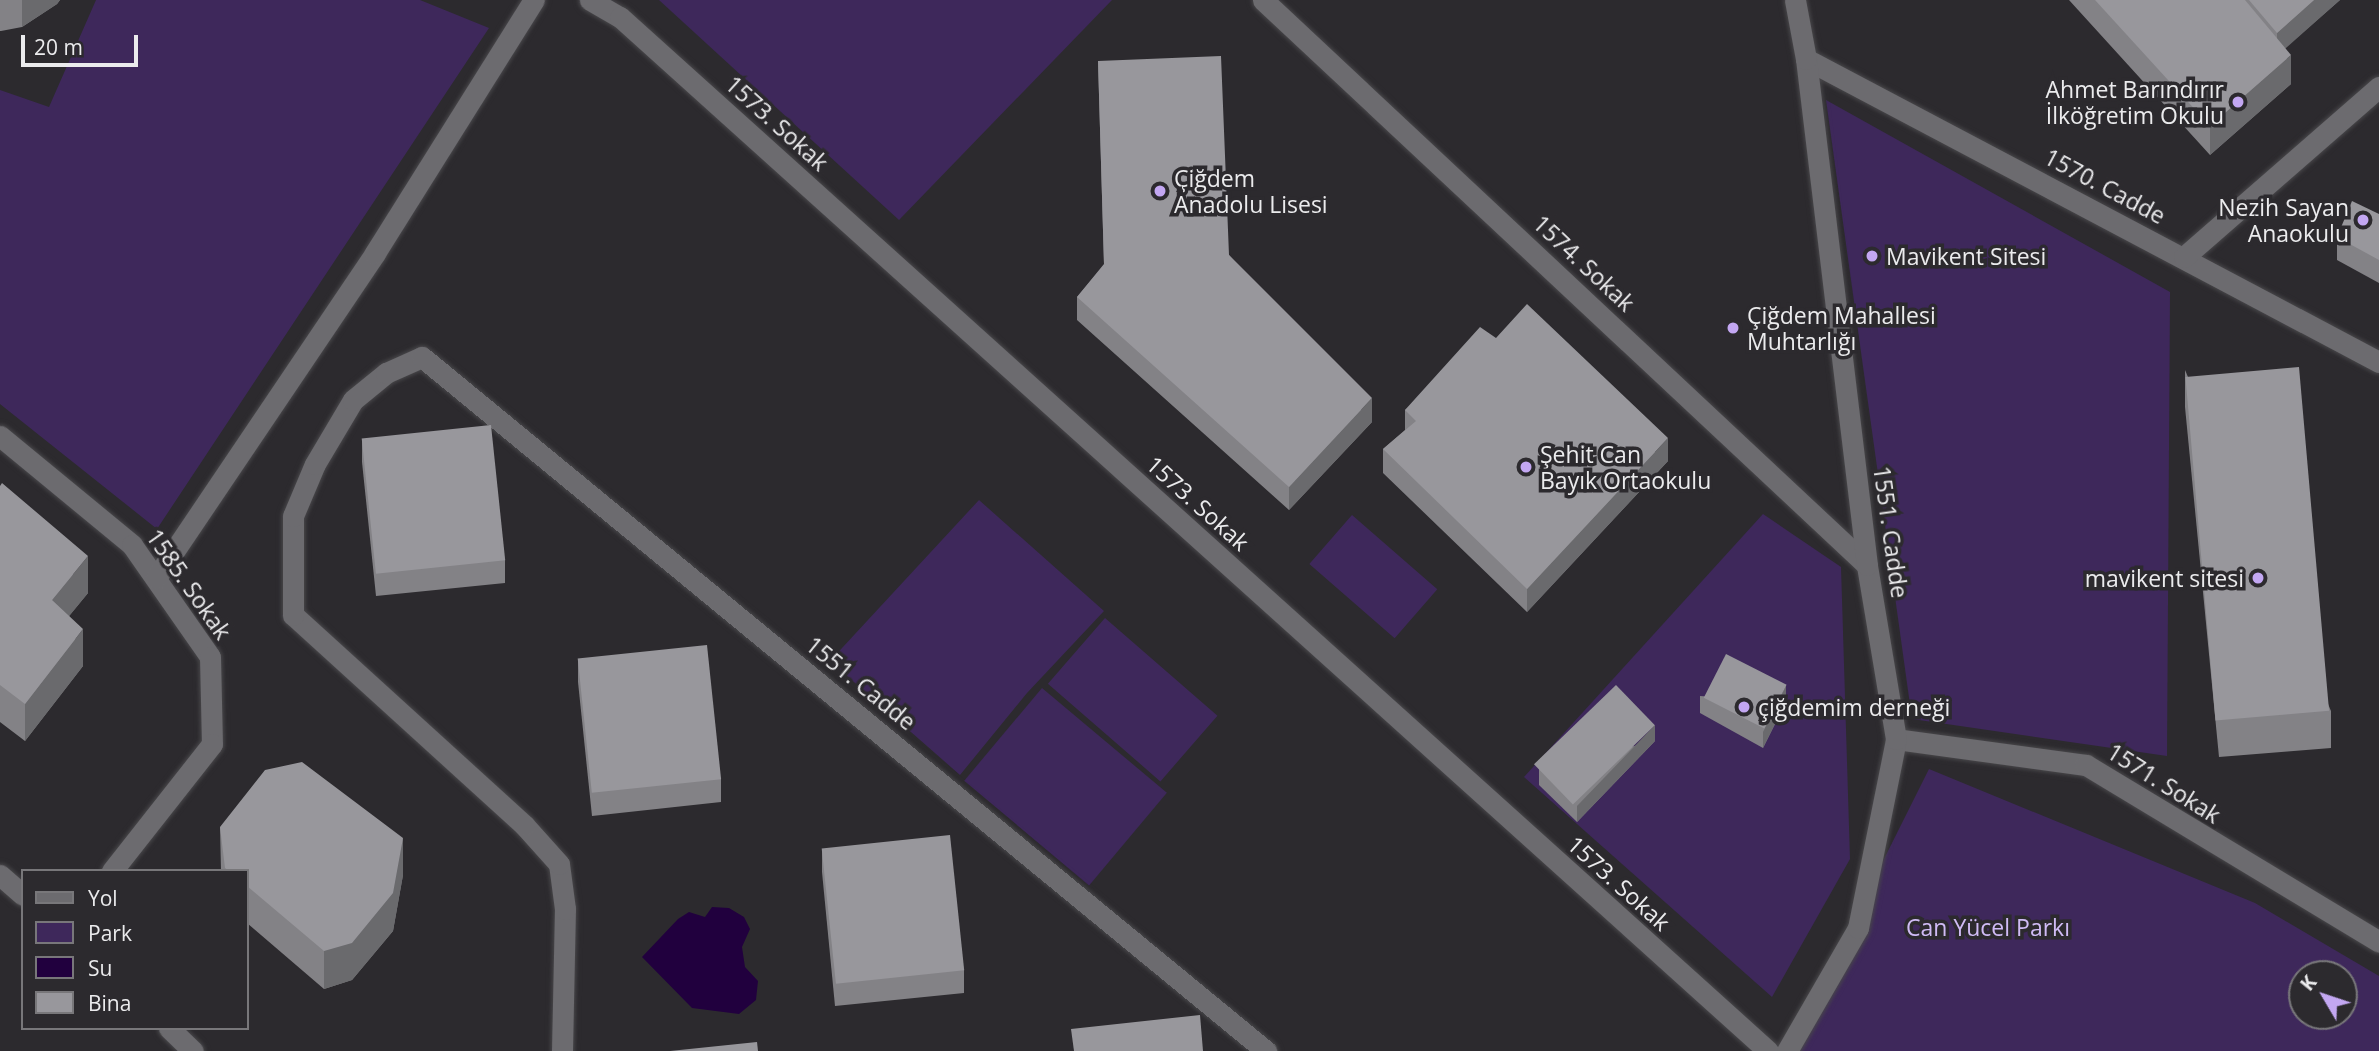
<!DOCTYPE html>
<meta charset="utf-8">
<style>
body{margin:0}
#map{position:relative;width:2379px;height:1051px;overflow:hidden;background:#2c2a2e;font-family:"Open Sans",sans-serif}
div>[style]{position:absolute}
.green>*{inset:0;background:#3e285b;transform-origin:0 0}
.water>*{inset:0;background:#21003e}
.roads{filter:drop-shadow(0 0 2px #48474a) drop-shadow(0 0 2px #48474a)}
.minor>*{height:21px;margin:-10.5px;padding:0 10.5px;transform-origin:10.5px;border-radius:10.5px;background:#6c6b6f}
.wall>*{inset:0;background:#838286}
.shaded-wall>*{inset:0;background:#6a6a6d}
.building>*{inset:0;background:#98979c;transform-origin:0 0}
.dots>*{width:19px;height:19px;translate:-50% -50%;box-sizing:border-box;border:4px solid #2c2a2e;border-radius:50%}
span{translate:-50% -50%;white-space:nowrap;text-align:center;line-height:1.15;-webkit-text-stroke:7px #2c2a2e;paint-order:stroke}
.poi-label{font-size:23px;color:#ebebed}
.right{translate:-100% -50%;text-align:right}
.left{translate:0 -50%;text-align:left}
.street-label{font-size:23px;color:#ebebed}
.park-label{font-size:23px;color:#d0bbf5}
.legend{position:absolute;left:21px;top:869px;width:228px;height:161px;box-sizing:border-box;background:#2c2a2e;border:2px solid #78777a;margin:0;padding:9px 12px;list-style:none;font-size:21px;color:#ebebed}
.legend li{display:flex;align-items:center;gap:14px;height:35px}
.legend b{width:35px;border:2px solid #78777a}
.north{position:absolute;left:2288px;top:960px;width:70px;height:70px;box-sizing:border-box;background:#2c2a2e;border:2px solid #78777a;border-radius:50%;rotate:309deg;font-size:19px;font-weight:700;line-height:28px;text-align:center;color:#ebebed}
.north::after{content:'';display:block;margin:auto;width:24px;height:32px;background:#c3a7f2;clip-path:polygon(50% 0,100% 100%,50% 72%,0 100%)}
.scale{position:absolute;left:21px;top:35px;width:117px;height:32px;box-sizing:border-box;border:4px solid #ebebed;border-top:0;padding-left:9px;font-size:21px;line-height:24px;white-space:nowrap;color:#ebebed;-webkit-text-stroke:5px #2c2a2e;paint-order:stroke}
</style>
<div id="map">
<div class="green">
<div style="clip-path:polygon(96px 0,420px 0,489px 28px,157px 529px,0 404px,0 90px,49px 107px)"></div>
<div style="clip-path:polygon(659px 0,1112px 0,899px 220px)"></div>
<div style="clip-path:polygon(1826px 100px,2170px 292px,2167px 756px,1912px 719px)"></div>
<div style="clip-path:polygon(979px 500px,1104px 611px,1027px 693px,960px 775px,830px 661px)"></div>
<div style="clip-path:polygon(1763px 514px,1841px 567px,1850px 859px,1772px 997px,1524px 777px)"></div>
<div style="left:1352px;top:515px;width:113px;height:65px;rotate:41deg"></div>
<div style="left:1105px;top:618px;width:149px;height:87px;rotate:41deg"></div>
<div style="left:1042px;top:688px;width:163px;height:121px;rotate:40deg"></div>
<div style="clip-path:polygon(evenodd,1929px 769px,2255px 903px,2379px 976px,2379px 1051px,1788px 1051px,1929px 769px,2302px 974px,2344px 974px,2344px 1016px,2302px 1016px,2302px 974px)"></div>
</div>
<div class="water">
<div style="clip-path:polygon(712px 907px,729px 908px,744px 917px,750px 929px,742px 947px,745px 967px,758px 981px,756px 1000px,739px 1014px,692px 1008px,642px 957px,678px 919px,689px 912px,705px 917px)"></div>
</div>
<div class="roads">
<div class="minor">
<div style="left:590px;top:0;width:34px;rotate:30deg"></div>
<div style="left:620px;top:17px;width:1545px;rotate:42.01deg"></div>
<div style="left:1263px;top:0;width:827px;rotate:43.09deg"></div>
<div style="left:1806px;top:59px;width:648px;rotate:27.87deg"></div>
<div style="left:2184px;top:257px;width:259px;rotate:-41.1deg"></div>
<div style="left:0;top:436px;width:171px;rotate:39.5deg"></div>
<div style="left:132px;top:545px;width:136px;rotate:55.1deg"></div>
<div style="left:210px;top:657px;width:87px;rotate:88.7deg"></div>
<div style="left:212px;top:744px;width:162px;rotate:128.2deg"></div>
<div style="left:156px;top:578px;width:392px;rotate:-56deg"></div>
<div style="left:375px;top:253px;width:299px;rotate:-57.9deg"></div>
<div style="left:1896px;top:739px;width:192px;rotate:7.8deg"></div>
<div style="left:2086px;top:765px;width:342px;rotate:31.1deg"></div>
<div style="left:0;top:875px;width:30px;rotate:41deg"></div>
<div style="left:169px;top:1028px;width:33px;rotate:44deg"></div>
<div style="left:562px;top:1051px;width:142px;rotate:-88.8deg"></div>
<div style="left:565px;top:909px;width:45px;rotate:-97.6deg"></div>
<div style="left:559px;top:864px;width:52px;rotate:-131.9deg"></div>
<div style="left:524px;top:825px;width:312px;rotate:-137.7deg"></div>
<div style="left:293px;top:615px;width:99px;rotate:-90deg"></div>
<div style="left:293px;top:516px;width:56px;rotate:-67.1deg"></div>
<div style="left:315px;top:464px;width:74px;rotate:-59.3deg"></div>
<div style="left:353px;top:400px;width:43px;rotate:-39.3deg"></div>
<div style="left:386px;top:373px;width:39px;rotate:-24deg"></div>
<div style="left:422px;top:357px;width:1093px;rotate:39.43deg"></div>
<div style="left:1787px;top:1051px;width:142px;rotate:-60deg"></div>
<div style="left:1858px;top:928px;width:193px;rotate:-78.6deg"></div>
<div style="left:1896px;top:739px;width:176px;rotate:-99.5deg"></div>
<div style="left:1867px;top:565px;width:510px;rotate:-96.87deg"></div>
<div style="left:1806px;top:59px;width:60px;rotate:-100.6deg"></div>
</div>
</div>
<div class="wall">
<div style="clip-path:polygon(0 0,60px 0,57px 4px,22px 27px,1px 31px,0 31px)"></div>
<div style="clip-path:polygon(2069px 0,2340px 0,2285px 48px,2291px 84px,2210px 155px)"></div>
<div style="clip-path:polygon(1098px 61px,1229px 255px,1372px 422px,1289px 510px,1077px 320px,1077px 297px,1104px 265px)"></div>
<div style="clip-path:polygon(2379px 214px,2379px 283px,2337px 260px,2337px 237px)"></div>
<div style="clip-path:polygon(1496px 338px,1668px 461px,1527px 612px,1383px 473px,1383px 449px,1405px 430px,1405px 410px)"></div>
<div style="clip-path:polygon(2185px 370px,2331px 711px,2331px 748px,2219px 757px,2185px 407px)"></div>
<div style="clip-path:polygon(362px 439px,505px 560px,505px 583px,376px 596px,362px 462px)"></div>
<div style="clip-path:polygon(0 486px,88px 593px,69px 616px,83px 666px,25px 741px,0 722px)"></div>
<div style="clip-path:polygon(578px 659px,721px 779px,721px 802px,592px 816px,578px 682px)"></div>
<div style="clip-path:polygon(1700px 696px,1786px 702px,1763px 748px,1700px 713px)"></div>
<div style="clip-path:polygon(1655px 741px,1577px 822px,1539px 785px,1539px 769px)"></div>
<div style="clip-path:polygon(220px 827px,403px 875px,393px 931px,352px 980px,324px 989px,247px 923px,247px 871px,221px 871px)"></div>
<div style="clip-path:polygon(822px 849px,964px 970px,964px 993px,835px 1006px,822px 872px)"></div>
</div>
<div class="shaded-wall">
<div style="clip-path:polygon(22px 0,60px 0,57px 4px,22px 27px)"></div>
<div style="clip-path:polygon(2314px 0,2340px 0,2277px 56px,2277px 33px)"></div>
<div style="clip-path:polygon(2291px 55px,2291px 84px,2210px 155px,2210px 126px)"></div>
<div style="clip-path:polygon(1372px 398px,1372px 422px,1289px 510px,1289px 487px)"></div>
<div style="clip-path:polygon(1668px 438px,1668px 461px,1527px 612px,1527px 589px)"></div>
<div style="clip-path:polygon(88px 556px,88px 593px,52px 637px,52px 600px)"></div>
<div style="clip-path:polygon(83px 629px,83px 666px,25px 741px,25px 704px)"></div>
<div style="clip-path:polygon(1786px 685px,1786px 702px,1763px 748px,1763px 732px)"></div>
<div style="clip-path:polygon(1655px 725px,1655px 741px,1577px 822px,1577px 806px)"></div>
<div style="clip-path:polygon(403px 838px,403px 875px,393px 931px,352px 980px,324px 989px,324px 951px)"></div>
</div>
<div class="building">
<div style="clip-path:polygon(2095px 0,2245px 0,2291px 55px,2210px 126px)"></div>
<div style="clip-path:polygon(2249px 0,2314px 0,2277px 33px)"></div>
<div style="clip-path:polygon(1221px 56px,1229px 255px,1372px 398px,1289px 487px,1077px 297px,1104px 264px,1098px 61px)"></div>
<div style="clip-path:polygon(2352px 201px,2379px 214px,2379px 260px,2337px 237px)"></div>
<div style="clip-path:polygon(1527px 304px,1668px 438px,1527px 589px,1383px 449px,1416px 421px,1405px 410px,1480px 327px,1496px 338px)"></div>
<div style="left:2299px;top:367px;width:345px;height:114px;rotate:85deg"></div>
<div style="left:491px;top:425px;width:136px;height:130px;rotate:84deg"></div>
<div style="clip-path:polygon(2px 483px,88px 556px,52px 600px,83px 629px,25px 704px,0 685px,0 486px)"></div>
<div style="left:707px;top:645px;width:135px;height:130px;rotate:84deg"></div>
<div style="left:1726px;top:654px;width:68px;height:49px;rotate:27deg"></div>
<div style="left:1616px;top:685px;width:56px;height:114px;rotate:46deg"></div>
<div style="clip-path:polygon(302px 762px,403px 838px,393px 893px,352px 943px,324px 951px,247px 886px,247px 871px,229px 871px,225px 868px,220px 827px,265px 770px)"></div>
<div style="left:950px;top:835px;width:136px;height:129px;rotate:84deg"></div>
<div style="clip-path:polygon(1200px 1015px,1203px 1051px,1074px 1051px,1071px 1029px)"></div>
<div style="clip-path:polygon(757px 1042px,758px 1051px,670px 1051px)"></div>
</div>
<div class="dots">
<div style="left:2238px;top:102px;background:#c3a7f2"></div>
<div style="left:1160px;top:191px;background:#c3a7f2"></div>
<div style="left:2363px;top:220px;background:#c3a7f2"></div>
<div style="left:1872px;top:256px;background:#c3a7f2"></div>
<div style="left:1733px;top:328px;background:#c3a7f2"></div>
<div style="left:1526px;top:467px;background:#c3a7f2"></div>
<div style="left:2258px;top:578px;background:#c3a7f2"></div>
<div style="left:1744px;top:707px;background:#c3a7f2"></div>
</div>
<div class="poi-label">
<span class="right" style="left:2224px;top:102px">Ahmet Barındırır<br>İlköğretim Okulu</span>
<span class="left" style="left:1174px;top:191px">Çiğdem<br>Anadolu Lisesi</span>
<span class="right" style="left:2349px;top:220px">Nezih Sayan<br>Anaokulu</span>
<span class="left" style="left:1886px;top:256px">Mavikent Sitesi</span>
<span class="left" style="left:1747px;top:328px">Çiğdem Mahallesi<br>Muhtarlığı</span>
<span class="left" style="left:1540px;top:467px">Şehit Can<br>Bayık Ortaokulu</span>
<span class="right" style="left:2244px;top:578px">mavikent sitesi</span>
<span class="left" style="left:1758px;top:707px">çiğdemim derneği</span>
</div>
<div class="street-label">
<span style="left:777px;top:123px;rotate:42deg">1573. Sokak</span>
<span style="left:2105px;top:186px;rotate:28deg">1570. Cadde</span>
<span style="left:1584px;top:263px;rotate:43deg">1574. Sokak</span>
<span style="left:1198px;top:503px;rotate:42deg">1573. Sokak</span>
<span style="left:1891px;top:532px;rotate:82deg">1551. Cadde</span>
<span style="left:189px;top:584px;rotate:55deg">1585. Sokak</span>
<span style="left:861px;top:683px;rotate:39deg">1551. Cadde</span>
<span style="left:2164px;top:783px;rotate:32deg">1571. Sokak</span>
<span style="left:1619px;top:883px;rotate:42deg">1573. Sokak</span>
</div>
<div class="park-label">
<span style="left:1988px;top:927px">Can Yücel Parkı</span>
</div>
<ul class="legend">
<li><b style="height:9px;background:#6c6b6f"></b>Yol</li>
<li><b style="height:19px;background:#3e285b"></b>Park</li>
<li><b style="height:19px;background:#21003e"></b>Su</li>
<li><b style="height:19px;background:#98979c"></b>Bina</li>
</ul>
<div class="north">K</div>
<div class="scale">20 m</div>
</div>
